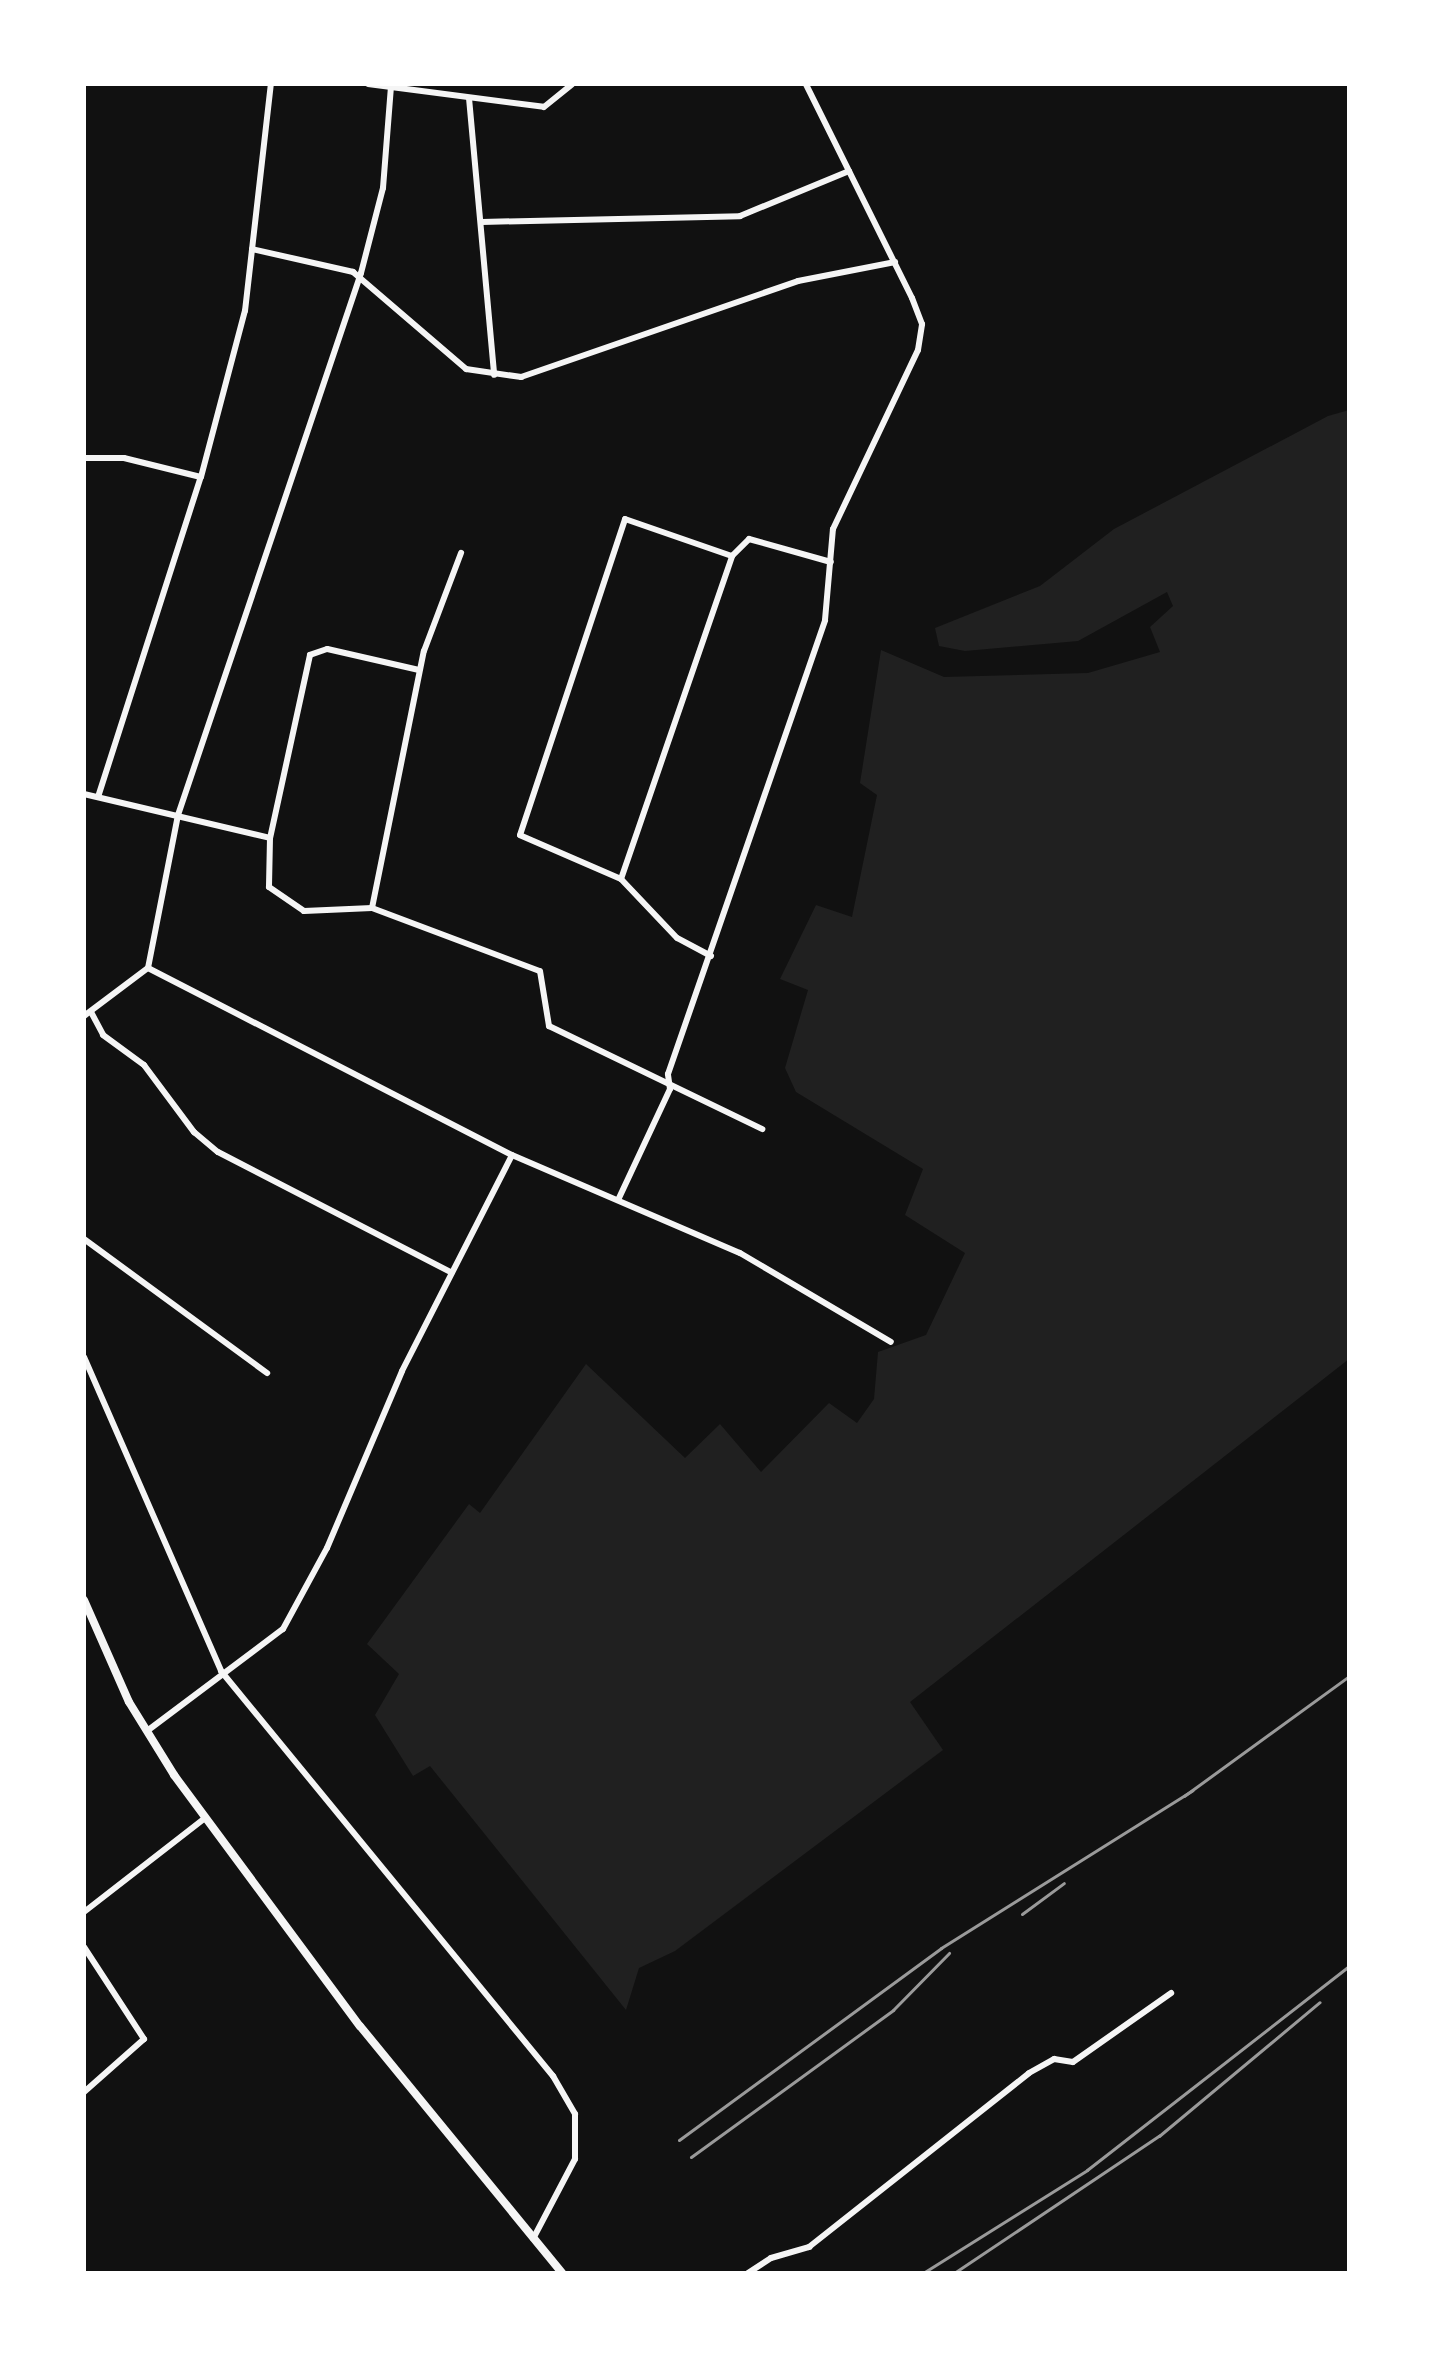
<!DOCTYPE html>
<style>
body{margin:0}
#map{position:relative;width:1433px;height:2357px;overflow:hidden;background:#111;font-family:"Open Sans",sans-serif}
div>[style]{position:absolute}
.green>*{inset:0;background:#202020}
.minor>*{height:6px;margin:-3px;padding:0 3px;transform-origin:3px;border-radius:3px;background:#f5f5f5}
.secondary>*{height:8px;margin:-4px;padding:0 4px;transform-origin:4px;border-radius:4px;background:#f5f5f5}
.rail>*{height:3px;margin:-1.5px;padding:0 1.5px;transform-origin:1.5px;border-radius:1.5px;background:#9a9a9a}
span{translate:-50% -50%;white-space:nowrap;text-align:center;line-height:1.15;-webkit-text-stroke:8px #fff;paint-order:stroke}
.frame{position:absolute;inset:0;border:86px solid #fff;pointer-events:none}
</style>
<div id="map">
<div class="green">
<div style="clip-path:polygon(1349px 410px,1349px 1359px,910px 1702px,943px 1750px,675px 1951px,639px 1968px,626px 2010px,430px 1766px,413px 1776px,375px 1715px,399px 1674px,367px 1644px,469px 1504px,480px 1513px,586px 1364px,685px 1458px,720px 1424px,761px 1472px,829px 1403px,857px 1423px,874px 1399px,878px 1352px,926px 1335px,965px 1253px,905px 1215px,923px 1169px,796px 1092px,785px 1068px,808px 990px,780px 979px,816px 905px,852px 917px,877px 795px,860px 783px,881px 650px,944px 677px,1088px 673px,1160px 652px,1150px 627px,1173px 606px,1167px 592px,1078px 641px,965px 651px,939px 646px,935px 628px,1040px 586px,1114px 529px,1328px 416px)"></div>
</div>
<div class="minor">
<div style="left:368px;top:84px;width:177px;rotate:7.4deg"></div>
<div style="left:544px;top:107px;width:36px;rotate:-39deg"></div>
<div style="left:469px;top:98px;width:278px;rotate:84.8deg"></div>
<div style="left:482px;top:222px;width:258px;rotate:-1.3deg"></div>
<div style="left:740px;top:216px;width:118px;rotate:-22.4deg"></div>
<div style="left:252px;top:249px;width:104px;rotate:12.8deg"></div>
<div style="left:353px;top:272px;width:149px;rotate:40.6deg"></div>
<div style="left:466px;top:369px;width:56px;rotate:8.3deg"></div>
<div style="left:521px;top:377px;width:293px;rotate:-19.1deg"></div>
<div style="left:798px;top:281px;width:99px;rotate:-11.1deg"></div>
<div style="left:84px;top:458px;width:40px"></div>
<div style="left:124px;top:458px;width:79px;rotate:13.9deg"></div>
<div style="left:419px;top:670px;width:94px;rotate:-167.1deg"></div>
<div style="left:327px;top:649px;width:18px;rotate:161deg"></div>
<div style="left:310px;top:655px;width:187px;rotate:102.3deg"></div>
<div style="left:270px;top:838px;width:49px;rotate:91.2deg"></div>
<div style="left:269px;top:887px;width:42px;rotate:34.4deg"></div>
<div style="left:304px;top:911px;width:68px;rotate:-2.5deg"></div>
<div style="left:372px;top:908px;width:179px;rotate:20.6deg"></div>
<div style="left:540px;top:971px;width:56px;rotate:80.7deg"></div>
<div style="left:549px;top:1026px;width:237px;rotate:25.8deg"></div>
<div style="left:84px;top:794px;width:191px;rotate:13.3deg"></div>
<div style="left:98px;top:797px;width:336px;rotate:-72.2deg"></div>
<div style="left:201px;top:477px;width:172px;rotate:-75.2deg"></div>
<div style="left:245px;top:311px;width:228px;rotate:-83.5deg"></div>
<div style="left:621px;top:879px;width:342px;rotate:-71deg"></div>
<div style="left:732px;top:556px;width:24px;rotate:-45deg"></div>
<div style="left:749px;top:539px;width:85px;rotate:15.7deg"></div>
<div style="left:372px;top:908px;width:262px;rotate:-78.6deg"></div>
<div style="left:424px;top:651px;width:105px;rotate:-69.3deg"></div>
<div style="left:711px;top:956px;width:38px;rotate:-152deg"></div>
<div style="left:677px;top:938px;width:81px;rotate:-133.5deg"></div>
<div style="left:621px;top:879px;width:110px;rotate:-156.5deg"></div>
<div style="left:520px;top:835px;width:333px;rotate:-71.6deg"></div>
<div style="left:625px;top:519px;width:113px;rotate:19.1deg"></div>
<div style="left:148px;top:968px;width:156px;rotate:-78.9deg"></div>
<div style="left:178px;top:815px;width:572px;rotate:-71.34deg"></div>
<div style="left:361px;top:273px;width:88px;rotate:-75.5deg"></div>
<div style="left:383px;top:188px;width:101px;rotate:-85.5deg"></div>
<div style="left:91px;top:1012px;width:26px;rotate:62deg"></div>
<div style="left:103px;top:1035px;width:51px;rotate:36.2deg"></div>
<div style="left:144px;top:1065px;width:84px;rotate:53.3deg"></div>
<div style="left:194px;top:1132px;width:31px;rotate:40deg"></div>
<div style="left:218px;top:1152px;width:263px;rotate:27.3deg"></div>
<div style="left:84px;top:1016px;width:80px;rotate:-36.9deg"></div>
<div style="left:148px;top:968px;width:409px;rotate:27.2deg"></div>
<div style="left:512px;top:1155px;width:248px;rotate:23.3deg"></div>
<div style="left:740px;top:1253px;width:175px;rotate:30.5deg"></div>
<div style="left:619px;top:1198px;width:120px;rotate:-64.9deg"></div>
<div style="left:670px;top:1089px;width:15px;rotate:-98deg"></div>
<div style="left:668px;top:1074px;width:480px;rotate:-70.9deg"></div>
<div style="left:825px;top:620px;width:91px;rotate:-85deg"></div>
<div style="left:833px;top:529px;width:198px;rotate:-64.6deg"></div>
<div style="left:918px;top:350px;width:26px;rotate:-81deg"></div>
<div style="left:922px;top:324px;width:28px;rotate:-111deg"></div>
<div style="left:912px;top:298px;width:239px;rotate:-116.4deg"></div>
<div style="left:84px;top:1239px;width:227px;rotate:36.2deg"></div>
<div style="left:84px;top:1357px;width:343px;rotate:66.4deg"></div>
<div style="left:221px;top:1671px;width:524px;rotate:50.66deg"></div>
<div style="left:553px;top:2076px;width:44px;rotate:59.9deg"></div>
<div style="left:575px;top:2114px;width:45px;rotate:90deg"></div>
<div style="left:575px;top:2159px;width:90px;rotate:117.7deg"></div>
<div style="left:147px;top:1731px;width:170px;rotate:-36.9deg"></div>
<div style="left:283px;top:1629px;width:92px;rotate:-61.5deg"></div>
<div style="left:327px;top:1548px;width:192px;rotate:-67deg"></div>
<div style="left:402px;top:1371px;width:242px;rotate:-63deg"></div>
<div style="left:84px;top:1912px;width:153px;rotate:-37.8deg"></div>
<div style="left:84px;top:1947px;width:110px;rotate:56.9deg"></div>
<div style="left:144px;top:2039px;width:80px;rotate:138.5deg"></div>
<div style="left:748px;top:2273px;width:27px;rotate:-33deg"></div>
<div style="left:771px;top:2258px;width:40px;rotate:-16deg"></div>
<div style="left:809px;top:2247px;width:280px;rotate:-38.3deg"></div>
<div style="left:1029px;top:2073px;width:29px;rotate:-29deg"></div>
<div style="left:1054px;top:2059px;width:19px;rotate:9deg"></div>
<div style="left:1073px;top:2062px;width:120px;rotate:-35.1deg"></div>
</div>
<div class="secondary">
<div style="left:84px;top:1600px;width:111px;rotate:66.2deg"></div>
<div style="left:129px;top:1702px;width:86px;rotate:58.3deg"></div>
<div style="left:174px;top:1775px;width:312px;rotate:53.5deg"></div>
<div style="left:360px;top:2026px;width:319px;rotate:50.7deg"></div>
</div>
<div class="rail">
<div style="left:1184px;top:1796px;width:204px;rotate:-36deg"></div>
<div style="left:1022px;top:1914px;width:52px;rotate:-36.4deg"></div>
<div style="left:679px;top:2140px;width:325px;rotate:-36.2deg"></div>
<div style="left:941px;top:1948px;width:297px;rotate:-32.1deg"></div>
<div style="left:691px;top:2157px;width:250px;rotate:-36deg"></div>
<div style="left:893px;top:2010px;width:80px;rotate:-45.5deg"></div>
<div style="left:923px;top:2273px;width:194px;rotate:-32.1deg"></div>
<div style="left:1087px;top:2170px;width:332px;rotate:-37.9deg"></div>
<div style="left:954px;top:2273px;width:247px;rotate:-33.8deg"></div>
<div style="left:1159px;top:2136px;width:209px;rotate:-39.8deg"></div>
</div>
<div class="frame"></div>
</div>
